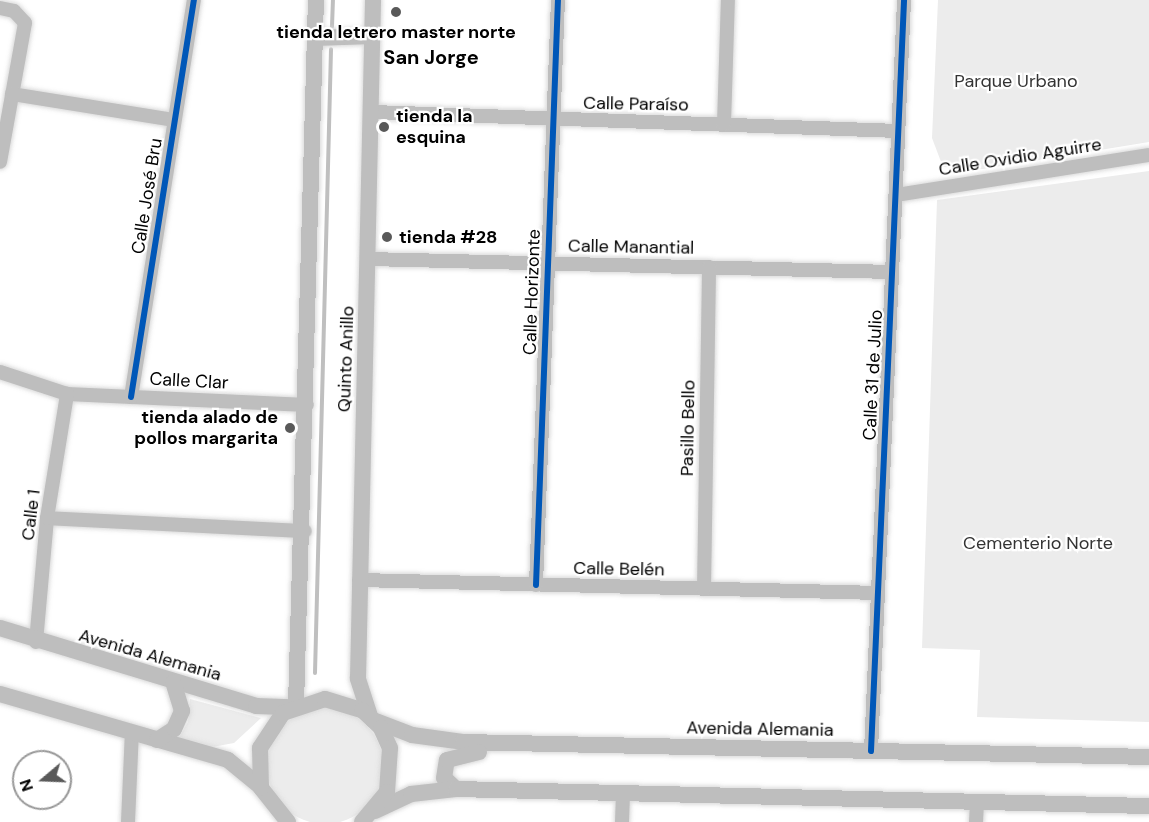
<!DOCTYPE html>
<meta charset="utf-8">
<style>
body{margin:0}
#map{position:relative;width:1149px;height:822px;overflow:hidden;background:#fff;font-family:"DM Sans",sans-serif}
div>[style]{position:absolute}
.green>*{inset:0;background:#ececec}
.round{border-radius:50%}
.stream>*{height:4px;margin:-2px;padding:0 2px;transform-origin:2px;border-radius:2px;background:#bfbfbf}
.roads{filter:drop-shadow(0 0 2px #dbdbdb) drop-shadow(0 0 2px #dbdbdb)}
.minor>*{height:14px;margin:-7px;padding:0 7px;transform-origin:7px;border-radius:7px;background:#bebebe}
.major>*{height:16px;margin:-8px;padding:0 8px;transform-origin:8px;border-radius:8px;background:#bebebe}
.cycleway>*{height:6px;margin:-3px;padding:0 3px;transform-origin:3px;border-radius:3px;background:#0057b8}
.dots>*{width:16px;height:16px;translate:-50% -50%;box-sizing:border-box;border:3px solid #fff;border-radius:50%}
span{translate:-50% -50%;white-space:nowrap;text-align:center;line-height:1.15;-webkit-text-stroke:4.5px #fff;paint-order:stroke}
.poi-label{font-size:18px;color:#000;font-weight:700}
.left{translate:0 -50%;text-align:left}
.right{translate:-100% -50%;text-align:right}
.park-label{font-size:18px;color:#333}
.street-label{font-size:18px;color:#000}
.neighbourhood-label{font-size:20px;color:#000;font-weight:700}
.north{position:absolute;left:12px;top:750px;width:60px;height:60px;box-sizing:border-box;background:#fff;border:2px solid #999;border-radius:50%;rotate:251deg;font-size:16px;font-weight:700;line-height:24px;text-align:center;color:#000}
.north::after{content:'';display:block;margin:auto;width:21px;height:27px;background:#595959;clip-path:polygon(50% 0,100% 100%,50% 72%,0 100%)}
</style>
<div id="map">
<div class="green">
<div style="clip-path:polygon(938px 0,1149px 0,1149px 142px,983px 169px,943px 167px,932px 138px)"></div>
<div style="clip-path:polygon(1149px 171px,1149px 722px,977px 717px,980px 650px,922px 648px,937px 200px)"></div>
<div style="clip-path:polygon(190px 699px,261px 718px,234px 743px,212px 747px,179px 738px,188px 722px)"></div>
<div class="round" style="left:267px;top:708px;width:116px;height:116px"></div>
</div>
<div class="stream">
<div style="left:332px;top:27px;width:27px;rotate:-88deg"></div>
<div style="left:315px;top:673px;width:624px;rotate:-88.53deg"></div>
</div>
<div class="roads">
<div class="minor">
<div style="left:0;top:8px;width:14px;rotate:12deg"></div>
<div style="left:14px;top:11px;width:16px;rotate:47deg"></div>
<div style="left:25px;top:23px;width:141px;rotate:100.2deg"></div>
<div style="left:12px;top:94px;width:164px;rotate:9.1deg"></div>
<div style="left:373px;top:112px;width:525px;rotate:2.07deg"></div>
<div style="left:724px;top:124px;width:124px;rotate:-88.2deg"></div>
<div style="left:896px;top:195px;width:256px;rotate:-9deg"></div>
<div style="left:368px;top:259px;width:524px;rotate:1.42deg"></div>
<div style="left:0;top:372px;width:71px;rotate:18.2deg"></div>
<div style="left:67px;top:394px;width:240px;rotate:2.6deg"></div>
<div style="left:131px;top:397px;width:402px;rotate:-81deg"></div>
<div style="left:47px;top:518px;width:258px;rotate:2.9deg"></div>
<div style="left:359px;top:580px;width:519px;rotate:1.43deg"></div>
<div style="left:536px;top:585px;width:585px;rotate:-87.85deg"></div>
<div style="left:704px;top:589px;width:322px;rotate:-89.1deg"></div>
<div style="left:36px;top:642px;width:124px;rotate:-84.9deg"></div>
<div style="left:47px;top:518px;width:126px;rotate:-80.8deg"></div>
<div style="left:871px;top:751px;width:752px;rotate:-87.48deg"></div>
<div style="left:128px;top:822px;width:90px;rotate:-87.5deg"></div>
<div style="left:622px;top:822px;width:29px;rotate:-88deg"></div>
<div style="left:976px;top:822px;width:19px;rotate:-87deg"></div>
</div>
<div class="major">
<div style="left:315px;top:38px;width:57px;rotate:-2deg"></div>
<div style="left:0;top:628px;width:268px;rotate:16.9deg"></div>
<div style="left:256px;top:706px;width:35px;rotate:2deg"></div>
<div style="left:0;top:694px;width:237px;rotate:16.1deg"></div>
<div style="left:228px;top:760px;width:43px;rotate:39.3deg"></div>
<div style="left:296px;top:705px;width:705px;rotate:-88.38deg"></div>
<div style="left:370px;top:716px;width:40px;rotate:-108deg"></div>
<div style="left:358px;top:678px;width:678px;rotate:-88.73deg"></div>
<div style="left:373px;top:720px;width:42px;rotate:21deg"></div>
<div style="left:412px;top:735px;width:51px;rotate:7.8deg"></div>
<div style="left:463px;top:742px;width:686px;rotate:1.25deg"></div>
<div style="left:157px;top:740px;width:20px;rotate:-33deg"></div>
<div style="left:174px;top:729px;width:20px;rotate:-66deg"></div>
<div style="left:182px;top:711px;width:30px;rotate:-107deg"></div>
<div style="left:456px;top:789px;width:16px;rotate:-137deg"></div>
<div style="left:444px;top:778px;width:18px;rotate:-81deg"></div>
<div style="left:447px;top:760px;width:33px;rotate:-14deg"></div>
<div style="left:375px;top:811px;width:40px;rotate:-25deg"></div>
<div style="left:411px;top:794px;width:45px;rotate:-6.3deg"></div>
<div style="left:456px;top:789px;width:693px;rotate:1.41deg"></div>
<div style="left:288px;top:822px;width:43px;rotate:-128.5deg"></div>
<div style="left:261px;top:788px;width:40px;rotate:-91.4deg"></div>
<div style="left:260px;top:748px;width:42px;rotate:-56.7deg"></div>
<div style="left:283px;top:713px;width:44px;rotate:-18.4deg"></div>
<div style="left:325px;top:699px;width:39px;rotate:17deg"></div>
<div style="left:362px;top:710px;width:26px;rotate:43deg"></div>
<div style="left:381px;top:728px;width:22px;rotate:66deg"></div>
<div style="left:390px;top:748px;width:44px;rotate:93.9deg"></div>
<div style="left:387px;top:792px;width:39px;rotate:130deg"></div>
</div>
</div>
<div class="cycleway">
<div style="left:131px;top:397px;width:402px;rotate:-81deg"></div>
<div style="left:536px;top:585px;width:585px;rotate:-87.85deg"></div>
<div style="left:871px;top:751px;width:752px;rotate:-87.48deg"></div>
</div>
<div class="dots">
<div style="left:396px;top:12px;background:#595959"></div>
<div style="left:384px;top:127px;background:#595959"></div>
<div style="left:387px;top:237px;background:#595959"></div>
<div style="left:290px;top:428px;background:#595959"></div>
</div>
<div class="poi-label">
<span style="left:396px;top:32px">tienda letrero master norte</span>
<span class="left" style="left:396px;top:127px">tienda la<br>esquina</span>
<span class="left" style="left:399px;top:237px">tienda #28</span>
<span class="right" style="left:278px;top:428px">tienda alado de<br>pollos margarita</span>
</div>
<div class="park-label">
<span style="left:1016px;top:81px">Parque Urbano</span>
<span style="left:1038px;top:543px">Cementerio Norte</span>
</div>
<div class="street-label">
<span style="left:636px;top:104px;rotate:1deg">Calle Paraíso</span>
<span style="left:1020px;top:157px;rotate:-9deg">Calle Ovidio Aguirre</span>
<span style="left:147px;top:196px;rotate:-81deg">Calle José Bru</span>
<span style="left:631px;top:247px;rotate:1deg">Calle Manantial</span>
<span style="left:532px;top:292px;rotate:-88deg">Calle Horizonte</span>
<span style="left:346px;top:359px;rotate:-88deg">Quinto Anillo</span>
<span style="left:873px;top:375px;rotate:-87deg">Calle 31 de Julio</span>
<span style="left:189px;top:381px;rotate:3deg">Calle Clar</span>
<span style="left:688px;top:428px;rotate:-89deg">Pasillo Bello</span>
<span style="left:31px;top:515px;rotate:-83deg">Calle 1</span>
<span style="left:619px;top:569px;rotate:1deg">Calle Belén</span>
<span style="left:150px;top:655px;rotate:16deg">Avenida Alemania</span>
<span style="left:760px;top:729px;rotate:1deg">Avenida Alemania</span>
</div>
<div class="neighbourhood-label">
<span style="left:431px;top:57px">San Jorge</span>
</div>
<div class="north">N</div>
</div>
